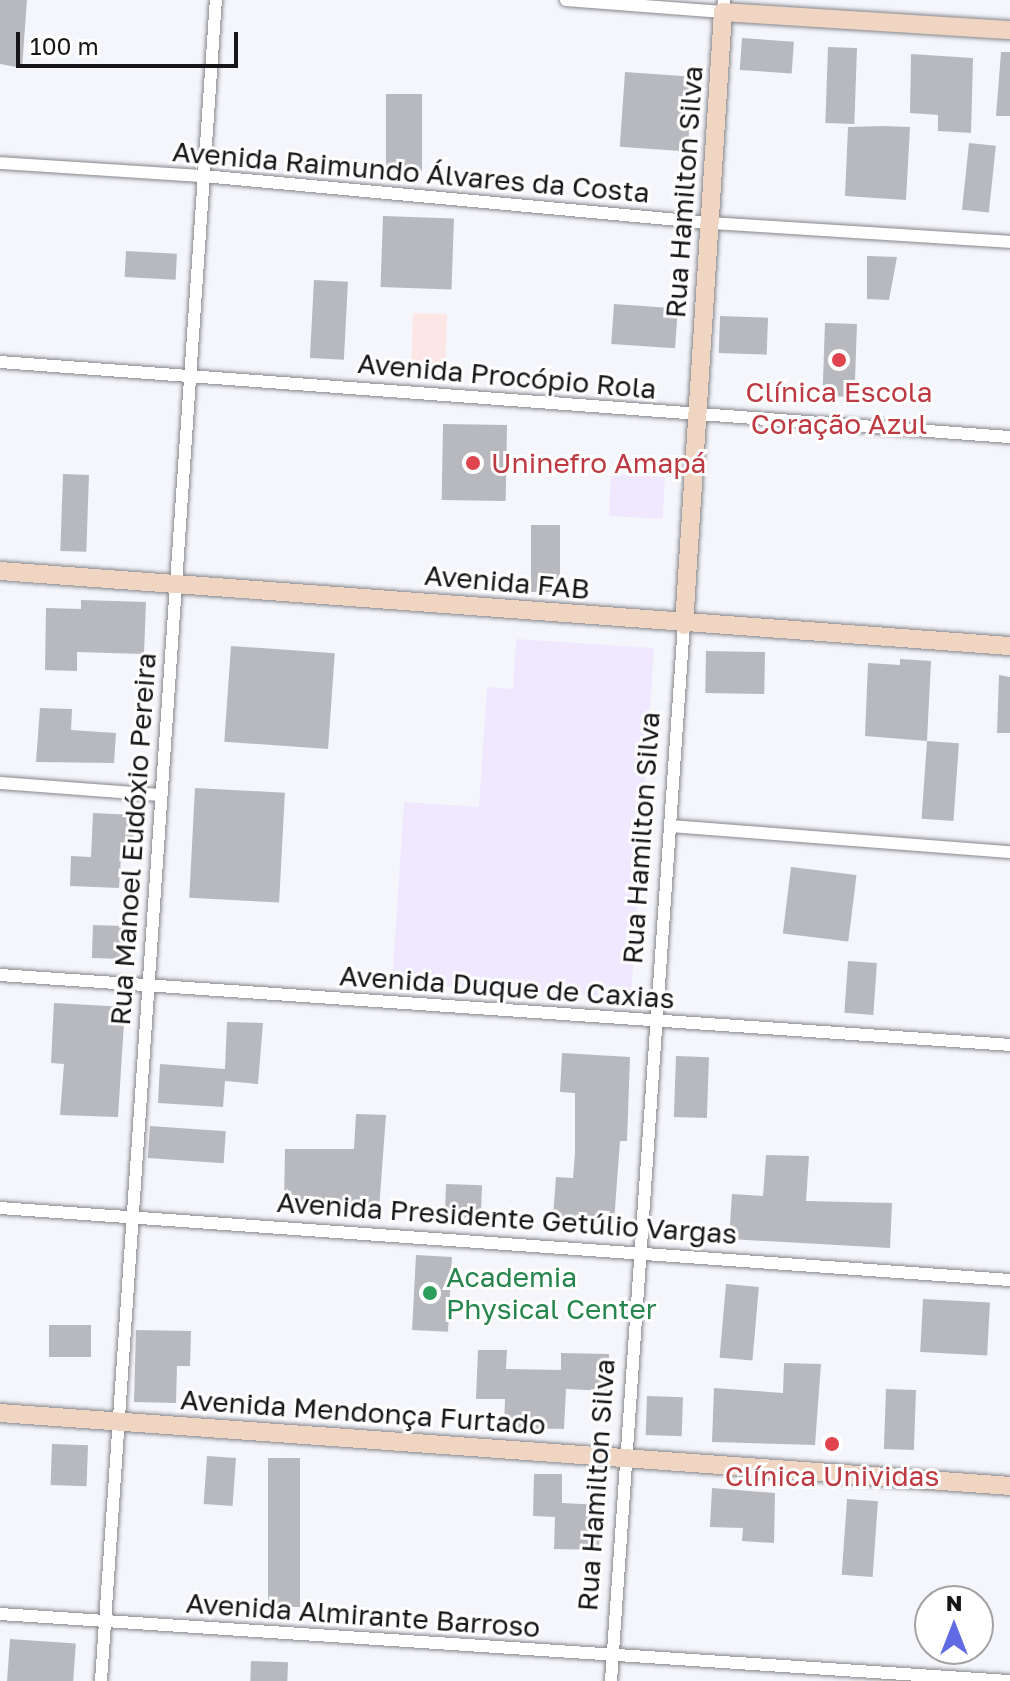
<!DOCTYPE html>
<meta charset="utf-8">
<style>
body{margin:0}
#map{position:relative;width:1010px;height:1681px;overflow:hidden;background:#f5f6fb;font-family:"Golos Text",sans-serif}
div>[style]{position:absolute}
.education>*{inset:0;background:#f0e8fe;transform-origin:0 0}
.medical>*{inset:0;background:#fce7e6;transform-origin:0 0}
.building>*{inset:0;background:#b8b9be;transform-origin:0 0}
.roads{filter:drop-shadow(0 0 2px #85868b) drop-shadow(0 0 2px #85868b)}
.street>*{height:12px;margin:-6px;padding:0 6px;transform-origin:6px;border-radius:6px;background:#fff}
.secondary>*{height:18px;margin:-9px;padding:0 9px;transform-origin:9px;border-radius:9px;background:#efd5c2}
.dots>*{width:22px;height:22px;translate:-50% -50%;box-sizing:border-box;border:4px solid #fff;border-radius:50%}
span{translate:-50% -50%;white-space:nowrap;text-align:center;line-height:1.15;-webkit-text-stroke:6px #fff;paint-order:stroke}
.street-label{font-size:28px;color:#161618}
.health-label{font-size:28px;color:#be3a42}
.left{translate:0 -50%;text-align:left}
.leisure-label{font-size:28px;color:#27864d}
.north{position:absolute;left:914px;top:1585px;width:80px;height:80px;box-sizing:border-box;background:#fff;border:2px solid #a2a2a3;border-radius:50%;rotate:0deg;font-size:22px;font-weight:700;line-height:32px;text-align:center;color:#161618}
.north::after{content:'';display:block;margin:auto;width:28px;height:36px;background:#606be3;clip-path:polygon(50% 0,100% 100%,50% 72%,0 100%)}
.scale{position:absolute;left:16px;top:32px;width:222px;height:36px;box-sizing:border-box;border:4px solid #161618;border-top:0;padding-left:10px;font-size:24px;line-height:28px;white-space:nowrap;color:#161618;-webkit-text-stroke:6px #fff;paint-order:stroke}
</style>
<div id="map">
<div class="education">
<div style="left:611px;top:474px;width:54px;height:42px;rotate:3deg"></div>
<div style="clip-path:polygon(516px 639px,654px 648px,631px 998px,392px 983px,404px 802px,479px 807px,487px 687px,513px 689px)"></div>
</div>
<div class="medical">
<div style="left:413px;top:313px;width:34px;height:53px;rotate:2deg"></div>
</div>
<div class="building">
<div style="clip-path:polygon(0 0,27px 0,22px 68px,0 64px)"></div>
<div style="left:742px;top:38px;width:52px;height:32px;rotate:4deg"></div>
<div style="left:828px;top:47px;width:29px;height:76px;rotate:2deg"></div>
<div style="clip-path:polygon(1001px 52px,1010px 52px,1010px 116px,996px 116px)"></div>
<div style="clip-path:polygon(911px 54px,973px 58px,971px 133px,938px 131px,938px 115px,910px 113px)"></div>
<div style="left:625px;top:72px;width:68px;height:75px;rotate:4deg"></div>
<div style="left:386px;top:94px;width:36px;height:77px"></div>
<div style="clip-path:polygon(882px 126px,910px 127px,906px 200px,845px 196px,848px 127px)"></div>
<div style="left:969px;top:143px;width:27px;height:67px;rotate:6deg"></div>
<div style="left:383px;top:216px;width:71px;height:71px;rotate:2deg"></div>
<div style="left:126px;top:251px;width:51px;height:26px;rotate:3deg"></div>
<div style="clip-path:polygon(867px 256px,897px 257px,889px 300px,867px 299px)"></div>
<div style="left:314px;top:280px;width:34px;height:78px;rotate:3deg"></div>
<div style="left:614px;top:304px;width:64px;height:40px;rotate:4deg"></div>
<div style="left:720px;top:316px;width:48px;height:37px;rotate:2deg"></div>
<div style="left:825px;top:323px;width:32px;height:73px;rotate:2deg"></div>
<div style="left:443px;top:424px;width:64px;height:76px;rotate:1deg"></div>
<div style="left:63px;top:474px;width:26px;height:77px;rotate:2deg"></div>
<div style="left:531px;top:525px;width:29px;height:67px"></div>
<div style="clip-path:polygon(81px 600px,146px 602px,144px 654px,77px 652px,77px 671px,45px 670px,46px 608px,81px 609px)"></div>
<div style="left:231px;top:646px;width:104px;height:96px;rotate:4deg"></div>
<div style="left:706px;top:651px;width:59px;height:42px;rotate:1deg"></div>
<div style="clip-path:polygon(900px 659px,931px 661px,927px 741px,865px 736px,868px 663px,900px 665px)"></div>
<div style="clip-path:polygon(999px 675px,1010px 677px,1010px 733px,997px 733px)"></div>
<div style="clip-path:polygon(40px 708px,72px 709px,71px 730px,116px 733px,114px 763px,36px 762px)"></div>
<div style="left:927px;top:741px;width:32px;height:78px;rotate:4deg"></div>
<div style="left:195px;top:788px;width:90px;height:110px;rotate:3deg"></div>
<div style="clip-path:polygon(93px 813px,135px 815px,132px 858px,121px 858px,119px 888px,70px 886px,71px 856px,91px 857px)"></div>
<div style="left:791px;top:867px;width:66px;height:67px;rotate:7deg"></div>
<div style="left:93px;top:925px;width:36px;height:33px;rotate:2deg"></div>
<div style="left:848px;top:961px;width:29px;height:52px;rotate:4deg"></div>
<div style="clip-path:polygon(54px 1003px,125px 1007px,118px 1117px,60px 1115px,64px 1064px,51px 1063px)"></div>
<div style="clip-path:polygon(227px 1022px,263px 1023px,258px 1084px,225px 1081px,223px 1107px,158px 1103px,160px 1064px,225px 1069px)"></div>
<div style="clip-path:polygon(562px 1053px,630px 1057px,627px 1141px,620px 1141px,614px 1222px,553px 1217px,556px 1177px,573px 1178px,575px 1153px,575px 1093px,560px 1092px)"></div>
<div style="left:676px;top:1056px;width:33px;height:61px;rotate:2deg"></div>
<div style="clip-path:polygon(356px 1114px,386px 1115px,379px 1209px,284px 1202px,285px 1149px,354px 1149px)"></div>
<div style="left:150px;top:1126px;width:76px;height:32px;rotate:4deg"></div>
<div style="clip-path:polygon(766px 1155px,809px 1156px,806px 1201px,892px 1203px,890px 1248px,729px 1239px,732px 1194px,763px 1196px)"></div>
<div style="left:446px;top:1184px;width:36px;height:33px;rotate:2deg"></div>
<div style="left:416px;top:1255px;width:36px;height:75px;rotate:3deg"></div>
<div style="left:726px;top:1284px;width:33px;height:74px;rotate:5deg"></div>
<div style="left:923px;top:1299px;width:67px;height:53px;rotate:3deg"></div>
<div style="left:49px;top:1325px;width:42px;height:32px"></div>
<div style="clip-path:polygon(136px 1330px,191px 1331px,190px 1366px,177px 1366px,176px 1403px,134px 1402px)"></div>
<div style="clip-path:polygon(478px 1350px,507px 1350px,506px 1369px,561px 1370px,561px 1353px,609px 1354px,608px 1391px,566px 1389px,564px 1429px,504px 1428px,505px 1399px,476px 1399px)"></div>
<div style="clip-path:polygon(784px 1363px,821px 1364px,815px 1445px,712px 1442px,714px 1388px,783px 1393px)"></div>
<div style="left:886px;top:1389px;width:30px;height:60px;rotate:2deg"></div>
<div style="left:647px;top:1396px;width:36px;height:39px;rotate:2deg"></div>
<div style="left:52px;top:1444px;width:36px;height:41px;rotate:2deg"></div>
<div style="left:207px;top:1456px;width:29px;height:48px;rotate:4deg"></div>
<div style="left:268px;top:1458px;width:32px;height:149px"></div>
<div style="clip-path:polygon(534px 1474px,562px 1474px,562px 1503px,601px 1505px,599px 1550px,554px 1549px,555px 1517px,533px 1516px)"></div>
<div style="clip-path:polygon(712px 1488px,775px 1493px,774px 1543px,742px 1541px,743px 1528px,710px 1527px)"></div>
<div style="left:847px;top:1499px;width:31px;height:76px;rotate:4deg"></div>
<div style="left:10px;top:1639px;width:66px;height:42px;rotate:4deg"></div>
<div style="left:251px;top:1661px;width:37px;height:20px;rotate:2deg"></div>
</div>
<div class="roads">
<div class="street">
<div style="left:566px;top:0;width:157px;rotate:4.4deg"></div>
<div style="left:723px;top:12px;width:12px;rotate:-85deg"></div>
<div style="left:0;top:163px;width:203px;rotate:3.7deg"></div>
<div style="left:203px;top:176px;width:510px;rotate:5.29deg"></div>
<div style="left:711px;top:223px;width:300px;rotate:3.6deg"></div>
<div style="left:0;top:362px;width:1013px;rotate:4.25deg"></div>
<div style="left:0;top:783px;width:161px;rotate:4.3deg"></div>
<div style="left:670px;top:826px;width:341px;rotate:4.4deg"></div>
<div style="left:0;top:975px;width:1012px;rotate:3.96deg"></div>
<div style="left:0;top:1208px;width:1013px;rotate:4.08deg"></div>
<div style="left:0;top:1614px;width:1012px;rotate:3.8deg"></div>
<div style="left:101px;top:1681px;width:1685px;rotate:-86.09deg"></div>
<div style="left:611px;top:1681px;width:1059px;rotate:-86.05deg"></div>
</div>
<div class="secondary">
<div style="left:0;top:571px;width:1013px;rotate:4.25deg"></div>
<div style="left:684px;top:625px;width:614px;rotate:-86.36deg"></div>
<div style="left:723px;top:12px;width:288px;rotate:3.6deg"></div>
<div style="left:0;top:1413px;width:1013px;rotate:4.13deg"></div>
</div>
</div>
<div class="dots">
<div style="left:839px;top:360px;background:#e0444e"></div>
<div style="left:473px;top:463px;background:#e0444e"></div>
<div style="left:430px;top:1293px;background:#2e9e5b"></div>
<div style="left:832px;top:1444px;background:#e0444e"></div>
</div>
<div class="street-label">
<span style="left:411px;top:172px;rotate:5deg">Avenida Raimundo Álvares da Costa</span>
<span style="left:684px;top:192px;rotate:-86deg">Rua Hamilton Silva</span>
<span style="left:507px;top:376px;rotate:5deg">Avenida Procópio Rola</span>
<span style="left:507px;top:582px;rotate:5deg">Avenida FAB</span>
<span style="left:641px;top:838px;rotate:-86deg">Rua Hamilton Silva</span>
<span style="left:133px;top:839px;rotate:-86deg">Rua Manoel Eudóxio Pereira</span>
<span style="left:507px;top:987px;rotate:4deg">Avenida Duque de Caxias</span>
<span style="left:507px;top:1218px;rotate:4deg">Avenida Presidente Getúlio Vargas</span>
<span style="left:363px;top:1412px;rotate:4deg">Avenida Mendonça Furtado</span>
<span style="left:596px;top:1485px;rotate:-86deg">Rua Hamilton Silva</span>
<span style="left:363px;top:1615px;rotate:4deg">Avenida Almirante Barroso</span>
</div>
<div class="health-label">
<span style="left:839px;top:408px">Clínica Escola<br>Coração Azul</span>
<span class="left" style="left:491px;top:463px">Uninefro Amapá</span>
<span style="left:832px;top:1476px">Clínica Unividas</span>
</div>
<div class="leisure-label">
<span class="left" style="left:446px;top:1293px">Academia<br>Physical Center</span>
</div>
<div class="north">N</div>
<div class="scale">100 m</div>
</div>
